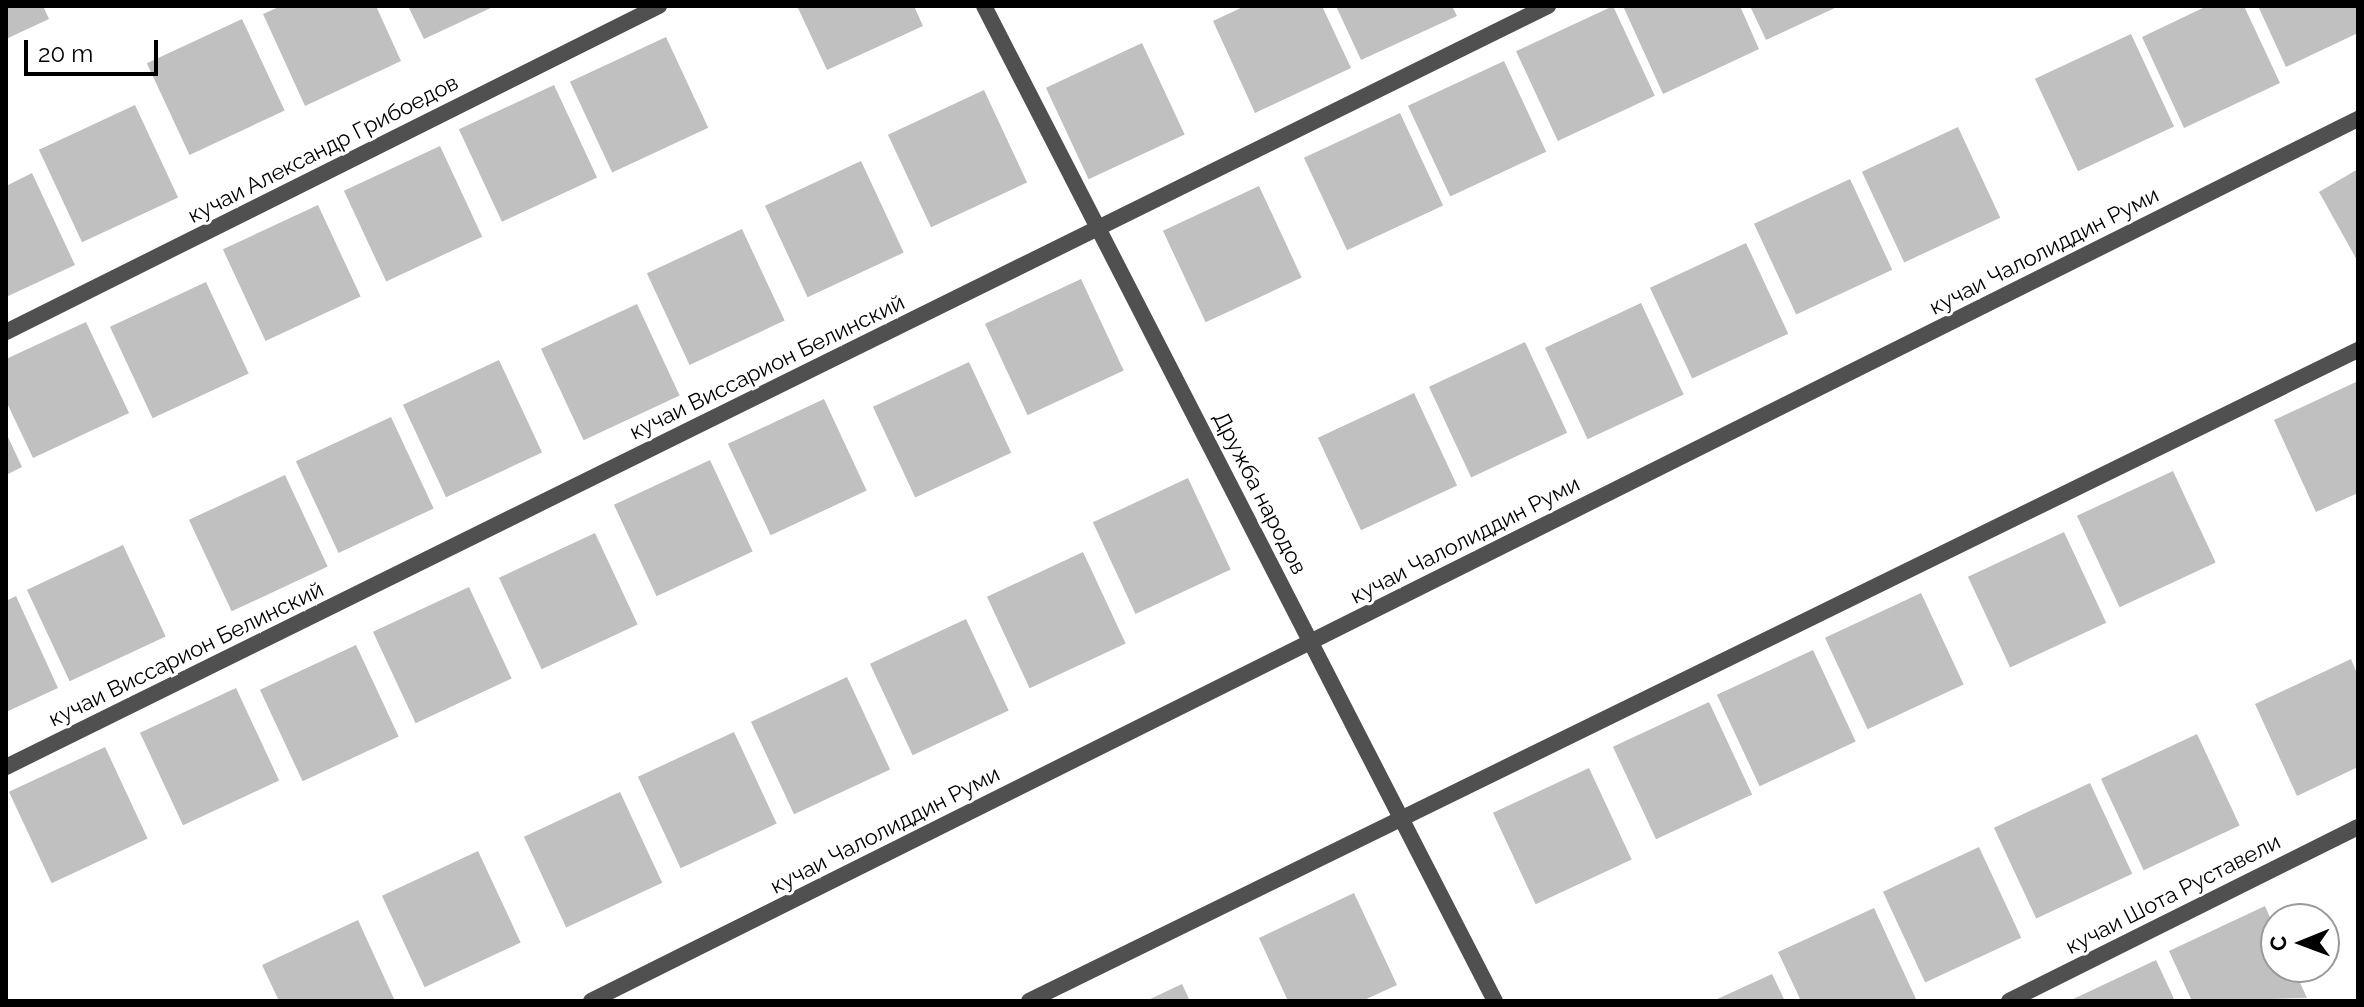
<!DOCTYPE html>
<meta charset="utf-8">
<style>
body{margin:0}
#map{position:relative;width:2364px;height:1007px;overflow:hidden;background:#fff;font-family:Raleway,sans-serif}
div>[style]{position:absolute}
.building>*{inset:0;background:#c0c0c0;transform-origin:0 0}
.minor>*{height:16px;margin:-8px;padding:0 8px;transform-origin:8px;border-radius:8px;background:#505050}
span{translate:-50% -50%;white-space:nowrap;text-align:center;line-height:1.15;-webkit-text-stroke:6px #fff;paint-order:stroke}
.street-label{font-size:22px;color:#000}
.frame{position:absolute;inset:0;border:8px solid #000;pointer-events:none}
.north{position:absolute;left:2260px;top:903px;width:80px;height:80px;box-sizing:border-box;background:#fff;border:2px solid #999;border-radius:50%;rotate:269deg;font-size:22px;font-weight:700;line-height:32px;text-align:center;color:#000}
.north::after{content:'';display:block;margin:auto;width:28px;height:36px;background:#000;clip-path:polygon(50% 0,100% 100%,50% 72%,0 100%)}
.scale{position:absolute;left:24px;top:40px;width:134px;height:36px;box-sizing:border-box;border:4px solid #000;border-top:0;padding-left:10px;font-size:24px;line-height:28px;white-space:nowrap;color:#000;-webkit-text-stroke:6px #fff;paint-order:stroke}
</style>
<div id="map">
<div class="building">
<div style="clip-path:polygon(6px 6px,43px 6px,49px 19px,6px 39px)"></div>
<div style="clip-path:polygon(281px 6px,376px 6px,401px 61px,305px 106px,263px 14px)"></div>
<div style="clip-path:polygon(408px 6px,495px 6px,424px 39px)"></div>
<div style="clip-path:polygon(797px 6px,914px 6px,923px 26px,827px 70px)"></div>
<div style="clip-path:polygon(1245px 6px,1322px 6px,1351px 68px,1255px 113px,1213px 21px)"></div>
<div style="clip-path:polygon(1336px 6px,1452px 6px,1457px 16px,1361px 60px)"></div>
<div style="left:1613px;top:6px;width:99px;height:107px;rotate:65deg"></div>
<div style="clip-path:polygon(1623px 6px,1740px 6px,1759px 49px,1663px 94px)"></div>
<div style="clip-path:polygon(1750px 6px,1839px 6px,1766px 40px)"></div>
<div style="clip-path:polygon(2207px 6px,2244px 6px,2280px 83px,2184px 128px,2142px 37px)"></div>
<div style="clip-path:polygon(2258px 6px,2358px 6px,2358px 33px,2286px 67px)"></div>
<div style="left:242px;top:19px;width:101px;height:105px;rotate:65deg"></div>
<div style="left:2131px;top:34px;width:102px;height:106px;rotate:65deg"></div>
<div style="left:666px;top:37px;width:100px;height:106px;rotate:65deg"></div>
<div style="left:1142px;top:43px;width:101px;height:106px;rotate:65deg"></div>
<div style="left:1504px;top:61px;width:100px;height:106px;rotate:65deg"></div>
<div style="left:554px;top:85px;width:102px;height:105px;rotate:65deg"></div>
<div style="left:984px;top:90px;width:102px;height:106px;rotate:65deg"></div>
<div style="left:135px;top:105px;width:102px;height:106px;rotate:65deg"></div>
<div style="left:1400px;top:113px;width:102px;height:106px;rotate:65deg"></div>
<div style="left:1958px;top:127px;width:100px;height:106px;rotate:65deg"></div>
<div style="left:440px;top:146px;width:100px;height:106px;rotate:65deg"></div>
<div style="left:861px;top:161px;width:101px;height:106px;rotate:65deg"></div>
<div style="clip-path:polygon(2358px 169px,2358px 262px,2319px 192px)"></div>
<div style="clip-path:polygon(32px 173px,75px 265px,6px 297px,6px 186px)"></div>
<div style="left:1850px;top:179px;width:100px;height:106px;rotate:65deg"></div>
<div style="left:1259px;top:186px;width:101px;height:106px;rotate:65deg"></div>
<div style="left:318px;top:205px;width:101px;height:105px;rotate:65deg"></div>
<div style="left:742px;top:229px;width:101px;height:105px;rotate:65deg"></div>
<div style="left:1746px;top:243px;width:100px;height:106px;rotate:65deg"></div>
<div style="left:1081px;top:279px;width:101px;height:106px;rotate:65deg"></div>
<div style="left:206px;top:282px;width:101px;height:106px;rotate:65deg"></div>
<div style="left:1641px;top:303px;width:101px;height:106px;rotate:65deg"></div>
<div style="left:637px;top:304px;width:101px;height:106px;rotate:65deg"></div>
<div style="clip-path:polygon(86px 322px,129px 413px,33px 458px,6px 401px,6px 359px)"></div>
<div style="left:1525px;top:342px;width:100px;height:106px;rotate:65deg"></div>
<div style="left:499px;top:360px;width:102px;height:106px;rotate:65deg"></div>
<div style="left:969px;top:362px;width:100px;height:106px;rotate:65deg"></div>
<div style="clip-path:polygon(2358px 381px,2358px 493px,2316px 512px,2274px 420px)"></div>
<div style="left:1414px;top:393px;width:102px;height:106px;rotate:65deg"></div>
<div style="left:824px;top:399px;width:101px;height:106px;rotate:65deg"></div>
<div style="left:391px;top:417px;width:101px;height:105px;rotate:65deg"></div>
<div style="clip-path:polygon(6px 433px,22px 467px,6px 475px)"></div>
<div style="left:710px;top:460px;width:101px;height:106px;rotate:65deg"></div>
<div style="left:2173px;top:471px;width:101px;height:106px;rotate:65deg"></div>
<div style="left:285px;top:475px;width:101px;height:106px;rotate:65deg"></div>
<div style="left:1188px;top:478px;width:101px;height:105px;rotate:65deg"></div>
<div style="left:2064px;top:532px;width:100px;height:106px;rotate:65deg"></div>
<div style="left:595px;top:533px;width:101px;height:106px;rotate:65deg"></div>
<div style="left:123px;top:545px;width:101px;height:106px;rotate:65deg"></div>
<div style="left:1083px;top:552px;width:101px;height:106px;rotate:65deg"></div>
<div style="left:469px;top:587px;width:101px;height:106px;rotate:65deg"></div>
<div style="left:1921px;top:593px;width:101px;height:106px;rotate:65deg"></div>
<div style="clip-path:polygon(16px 596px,58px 688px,6px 712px,6px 601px)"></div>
<div style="left:966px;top:619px;width:101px;height:106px;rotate:65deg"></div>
<div style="left:356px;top:645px;width:101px;height:106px;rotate:65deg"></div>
<div style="left:1813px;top:650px;width:101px;height:106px;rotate:65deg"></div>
<div style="clip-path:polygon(2351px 659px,2358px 676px,2358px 767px,2297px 796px,2255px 704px)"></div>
<div style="left:847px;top:677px;width:102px;height:106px;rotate:65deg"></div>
<div style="left:236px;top:688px;width:102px;height:106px;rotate:65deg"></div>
<div style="left:1709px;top:702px;width:102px;height:106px;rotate:65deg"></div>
<div style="left:734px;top:732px;width:101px;height:106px;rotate:65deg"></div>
<div style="left:2197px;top:734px;width:101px;height:106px;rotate:65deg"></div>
<div style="left:105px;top:747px;width:101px;height:106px;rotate:65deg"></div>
<div style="left:1589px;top:768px;width:101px;height:106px;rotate:65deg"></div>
<div style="left:2090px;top:783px;width:100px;height:106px;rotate:65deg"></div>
<div style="left:620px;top:792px;width:100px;height:106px;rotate:65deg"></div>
<div style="left:1979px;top:847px;width:100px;height:106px;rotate:65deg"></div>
<div style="left:478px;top:851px;width:101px;height:106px;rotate:65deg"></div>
<div style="clip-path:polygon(1354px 893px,1397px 985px,1362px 1001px,1288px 1001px,1259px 938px)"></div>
<div style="clip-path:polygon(2265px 906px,2276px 931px,2276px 967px,2293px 967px,2307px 998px,2192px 1001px,2169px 951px)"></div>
<div style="clip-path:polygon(1874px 908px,1916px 999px,1801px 1001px,1778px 952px)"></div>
<div style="clip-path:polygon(358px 920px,395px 1001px,279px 1001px,262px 965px)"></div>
<div style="clip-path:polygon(2156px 960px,2175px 1001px,2069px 1001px)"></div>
<div style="clip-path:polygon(1772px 974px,1785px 1001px,1713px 1001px)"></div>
<div style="clip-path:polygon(1182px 984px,1190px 1001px,1146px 1001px)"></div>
</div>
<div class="minor">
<div style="left:984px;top:6px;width:1119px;rotate:62.82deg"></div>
<div style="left:6px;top:332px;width:730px;rotate:-26.53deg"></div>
<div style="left:6px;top:767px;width:1720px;rotate:-26.27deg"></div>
<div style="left:591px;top:1001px;width:1975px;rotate:-26.53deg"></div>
<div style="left:1029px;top:1001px;width:1480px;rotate:-26.1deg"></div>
<div style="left:2009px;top:1001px;width:390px;rotate:-26.5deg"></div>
</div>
<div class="street-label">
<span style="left:323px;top:149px;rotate:-27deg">кучаи Александр Грибоедов</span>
<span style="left:2044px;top:251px;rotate:-27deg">кучаи Чалолиддин Руми</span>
<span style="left:767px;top:367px;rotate:-26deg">кучаи Виссарион Белинский</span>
<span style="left:1260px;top:493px;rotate:63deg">Дружба народов</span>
<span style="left:1465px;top:540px;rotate:-27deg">кучаи Чалолиддин Руми</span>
<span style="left:186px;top:654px;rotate:-26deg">кучаи Виссарион Белинский</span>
<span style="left:885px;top:830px;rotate:-27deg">кучаи Чалолиддин Руми</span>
<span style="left:2173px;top:894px;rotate:-27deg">кучаи Шота Руставели</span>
</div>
<div class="frame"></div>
<div class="north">С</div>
<div class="scale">20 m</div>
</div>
